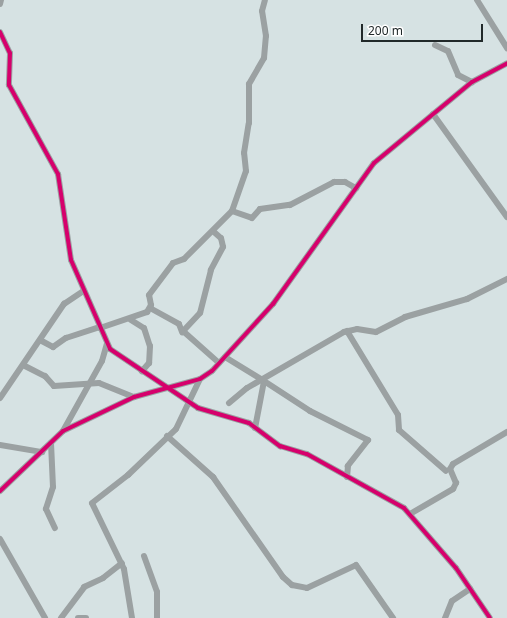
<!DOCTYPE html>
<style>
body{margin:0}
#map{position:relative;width:507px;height:618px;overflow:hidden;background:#d6e2e3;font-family:"Noto Sans",sans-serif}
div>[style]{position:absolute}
.minor>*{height:6px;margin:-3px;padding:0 3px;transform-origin:3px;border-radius:3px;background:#9ba1a2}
.cycleway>*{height:4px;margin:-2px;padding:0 2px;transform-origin:2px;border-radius:2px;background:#d6006c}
span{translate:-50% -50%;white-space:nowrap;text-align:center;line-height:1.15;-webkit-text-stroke:3px #fff;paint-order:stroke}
.scale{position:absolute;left:361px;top:24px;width:122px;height:18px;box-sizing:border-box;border:2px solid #21292a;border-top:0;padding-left:5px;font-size:12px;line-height:14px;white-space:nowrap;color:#21292a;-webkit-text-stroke:3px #fff;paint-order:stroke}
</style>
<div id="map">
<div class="minor">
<div style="left:477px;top:0;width:57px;rotate:58deg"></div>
<div style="left:0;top:4px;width:4px;rotate:-76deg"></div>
<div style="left:0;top:32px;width:23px;rotate:65deg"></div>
<div style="left:10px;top:53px;width:32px;rotate:92deg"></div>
<div style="left:9px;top:85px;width:102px;rotate:61.2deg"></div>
<div style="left:58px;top:174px;width:87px;rotate:81.4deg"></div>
<div style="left:71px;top:260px;width:97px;rotate:66.3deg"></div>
<div style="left:110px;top:349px;width:106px;rotate:33.8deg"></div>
<div style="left:198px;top:408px;width:53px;rotate:16.4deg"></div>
<div style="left:249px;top:423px;width:39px;rotate:37deg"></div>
<div style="left:280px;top:446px;width:28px;rotate:17deg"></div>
<div style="left:307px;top:454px;width:111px;rotate:29.1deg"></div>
<div style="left:404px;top:508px;width:79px;rotate:49.1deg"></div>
<div style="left:456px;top:568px;width:60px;rotate:55.8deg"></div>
<div style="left:435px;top:45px;width:14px;rotate:25deg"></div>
<div style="left:448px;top:51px;width:26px;rotate:67deg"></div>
<div style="left:458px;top:75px;width:16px;rotate:27deg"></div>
<div style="left:433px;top:114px;width:127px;rotate:54.3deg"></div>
<div style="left:232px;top:211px;width:21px;rotate:19deg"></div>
<div style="left:252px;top:218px;width:12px;rotate:-48deg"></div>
<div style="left:260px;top:209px;width:30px;rotate:-8deg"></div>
<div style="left:290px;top:205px;width:50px;rotate:-27.6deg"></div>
<div style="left:334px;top:182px;width:11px"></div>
<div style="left:345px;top:182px;width:13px;rotate:29deg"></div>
<div style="left:214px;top:232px;width:9px;rotate:41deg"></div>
<div style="left:221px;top:238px;width:9px;rotate:77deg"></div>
<div style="left:223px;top:247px;width:26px;rotate:118deg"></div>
<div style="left:211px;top:270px;width:44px;rotate:104.3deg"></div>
<div style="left:200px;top:313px;width:25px;rotate:133deg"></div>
<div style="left:183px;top:331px;width:48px;rotate:41.6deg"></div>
<div style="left:150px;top:308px;width:33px;rotate:29deg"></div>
<div style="left:179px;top:324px;width:9px;rotate:69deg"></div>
<div style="left:131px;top:320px;width:15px;rotate:32deg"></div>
<div style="left:144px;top:328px;width:19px;rotate:72deg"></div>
<div style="left:150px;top:346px;width:17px;rotate:93deg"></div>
<div style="left:149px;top:363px;width:11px;rotate:131deg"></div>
<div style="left:100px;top:328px;width:50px;rotate:-18.8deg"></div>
<div style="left:147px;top:312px;width:8px;rotate:-60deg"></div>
<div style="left:151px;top:305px;width:10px;rotate:-101deg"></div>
<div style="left:149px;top:295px;width:40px;rotate:-53deg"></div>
<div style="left:173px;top:263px;width:12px;rotate:-20deg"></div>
<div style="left:184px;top:259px;width:68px;rotate:-45deg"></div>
<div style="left:232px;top:211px;width:42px;rotate:-70.7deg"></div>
<div style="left:246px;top:171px;width:18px;rotate:-96deg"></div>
<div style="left:244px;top:153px;width:30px;rotate:-81deg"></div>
<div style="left:249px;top:123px;width:39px;rotate:-90deg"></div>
<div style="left:249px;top:84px;width:30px;rotate:-60deg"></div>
<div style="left:264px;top:58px;width:22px;rotate:-85deg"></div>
<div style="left:266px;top:36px;width:25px;rotate:-99deg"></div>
<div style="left:262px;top:11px;width:11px;rotate:-75deg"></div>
<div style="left:347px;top:331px;width:98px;rotate:58.7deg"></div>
<div style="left:398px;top:415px;width:15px;rotate:86deg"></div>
<div style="left:399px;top:430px;width:62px;rotate:41.1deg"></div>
<div style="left:40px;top:340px;width:15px;rotate:28deg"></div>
<div style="left:53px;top:347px;width:16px;rotate:-35deg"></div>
<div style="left:66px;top:338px;width:35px;rotate:-18deg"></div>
<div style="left:225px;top:357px;width:46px;rotate:31.6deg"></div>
<div style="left:264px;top:381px;width:48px;rotate:100.8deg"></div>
<div style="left:23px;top:365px;width:25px;rotate:27deg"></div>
<div style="left:45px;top:376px;width:13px;rotate:48deg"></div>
<div style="left:54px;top:386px;width:45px;rotate:-3.8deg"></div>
<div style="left:99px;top:383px;width:38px;rotate:22deg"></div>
<div style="left:264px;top:381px;width:55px;rotate:33.1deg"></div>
<div style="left:310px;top:411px;width:65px;rotate:26.6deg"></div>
<div style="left:368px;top:440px;width:33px;rotate:128deg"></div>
<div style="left:348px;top:466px;width:11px;rotate:95deg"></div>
<div style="left:0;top:398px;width:114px;rotate:-55.8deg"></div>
<div style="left:64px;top:304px;width:22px;rotate:-34deg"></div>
<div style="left:229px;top:403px;width:23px;rotate:-40deg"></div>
<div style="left:247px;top:388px;width:112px;rotate:-30deg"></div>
<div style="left:344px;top:332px;width:13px;rotate:-13deg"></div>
<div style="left:357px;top:329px;width:19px;rotate:9deg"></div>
<div style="left:376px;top:332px;width:33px;rotate:-27deg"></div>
<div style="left:405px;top:317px;width:65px;rotate:-16.2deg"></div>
<div style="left:467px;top:299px;width:45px;rotate:-26.6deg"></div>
<div style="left:63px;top:431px;width:80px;rotate:-60.9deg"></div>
<div style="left:102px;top:361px;width:18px;rotate:-74deg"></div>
<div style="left:167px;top:436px;width:62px;rotate:41.7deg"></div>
<div style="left:213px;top:477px;width:122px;rotate:55deg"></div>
<div style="left:283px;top:577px;width:12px;rotate:42deg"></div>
<div style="left:292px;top:585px;width:15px;rotate:11deg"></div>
<div style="left:307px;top:588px;width:54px;rotate:-25.1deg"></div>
<div style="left:356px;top:565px;width:65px;rotate:55.1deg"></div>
<div style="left:51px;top:443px;width:44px;rotate:87.4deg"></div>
<div style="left:53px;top:487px;width:23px;rotate:108deg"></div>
<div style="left:46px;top:509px;width:21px;rotate:65deg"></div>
<div style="left:0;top:445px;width:43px;rotate:9.5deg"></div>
<div style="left:0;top:491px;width:87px;rotate:-43.6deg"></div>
<div style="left:63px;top:431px;width:79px;rotate:-25.6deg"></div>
<div style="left:134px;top:397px;width:68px;rotate:-15.3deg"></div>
<div style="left:200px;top:379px;width:14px;rotate:-34deg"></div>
<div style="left:212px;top:371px;width:91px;rotate:-47.7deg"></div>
<div style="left:273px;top:304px;width:173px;rotate:-54.4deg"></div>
<div style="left:374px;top:163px;width:127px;rotate:-39.6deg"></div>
<div style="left:472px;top:82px;width:40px;rotate:-28deg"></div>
<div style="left:410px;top:514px;width:50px;rotate:-30.2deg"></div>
<div style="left:453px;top:489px;width:7px;rotate:-63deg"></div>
<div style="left:456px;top:483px;width:15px;rotate:-113deg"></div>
<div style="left:450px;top:469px;width:6px;rotate:-59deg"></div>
<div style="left:453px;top:464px;width:63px;rotate:-30.7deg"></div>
<div style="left:0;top:539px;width:91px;rotate:60.3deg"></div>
<div style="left:144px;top:556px;width:38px;rotate:70deg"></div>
<div style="left:157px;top:592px;width:26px;rotate:90deg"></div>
<div style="left:61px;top:618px;width:39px;rotate:-53deg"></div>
<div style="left:84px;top:587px;width:21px;rotate:-25deg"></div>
<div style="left:103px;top:578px;width:24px;rotate:-38deg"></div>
<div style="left:78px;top:618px;width:8px"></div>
<div style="left:132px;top:618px;width:50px;rotate:-99.3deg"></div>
<div style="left:124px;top:569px;width:73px;rotate:-115.9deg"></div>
<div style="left:92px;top:503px;width:46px;rotate:-37.9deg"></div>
<div style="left:128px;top:475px;width:66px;rotate:-43.8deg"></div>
<div style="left:176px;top:429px;width:55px;rotate:-64.4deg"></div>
<div style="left:445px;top:618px;width:18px;rotate:-68deg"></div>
<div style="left:452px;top:601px;width:22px;rotate:-34deg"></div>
</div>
<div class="cycleway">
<div style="left:0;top:32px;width:23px;rotate:65deg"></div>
<div style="left:10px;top:53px;width:32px;rotate:92deg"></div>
<div style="left:9px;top:85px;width:102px;rotate:61.2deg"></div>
<div style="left:58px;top:174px;width:87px;rotate:81.4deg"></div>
<div style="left:71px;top:260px;width:97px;rotate:66.3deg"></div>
<div style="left:110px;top:349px;width:106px;rotate:33.8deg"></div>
<div style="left:198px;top:408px;width:53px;rotate:16.4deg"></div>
<div style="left:249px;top:423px;width:39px;rotate:37deg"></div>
<div style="left:280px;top:446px;width:28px;rotate:17deg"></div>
<div style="left:307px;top:454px;width:111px;rotate:29.1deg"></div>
<div style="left:404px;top:508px;width:79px;rotate:49.1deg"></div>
<div style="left:456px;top:568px;width:60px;rotate:55.8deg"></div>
<div style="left:0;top:491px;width:87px;rotate:-43.6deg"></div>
<div style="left:63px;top:431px;width:79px;rotate:-25.6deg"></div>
<div style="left:134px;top:397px;width:68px;rotate:-15.3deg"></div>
<div style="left:200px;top:379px;width:14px;rotate:-34deg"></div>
<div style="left:212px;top:371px;width:91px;rotate:-47.7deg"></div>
<div style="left:273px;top:304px;width:173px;rotate:-54.4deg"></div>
<div style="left:374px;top:163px;width:127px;rotate:-39.6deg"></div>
<div style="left:472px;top:82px;width:40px;rotate:-28deg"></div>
</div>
<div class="scale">200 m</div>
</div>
